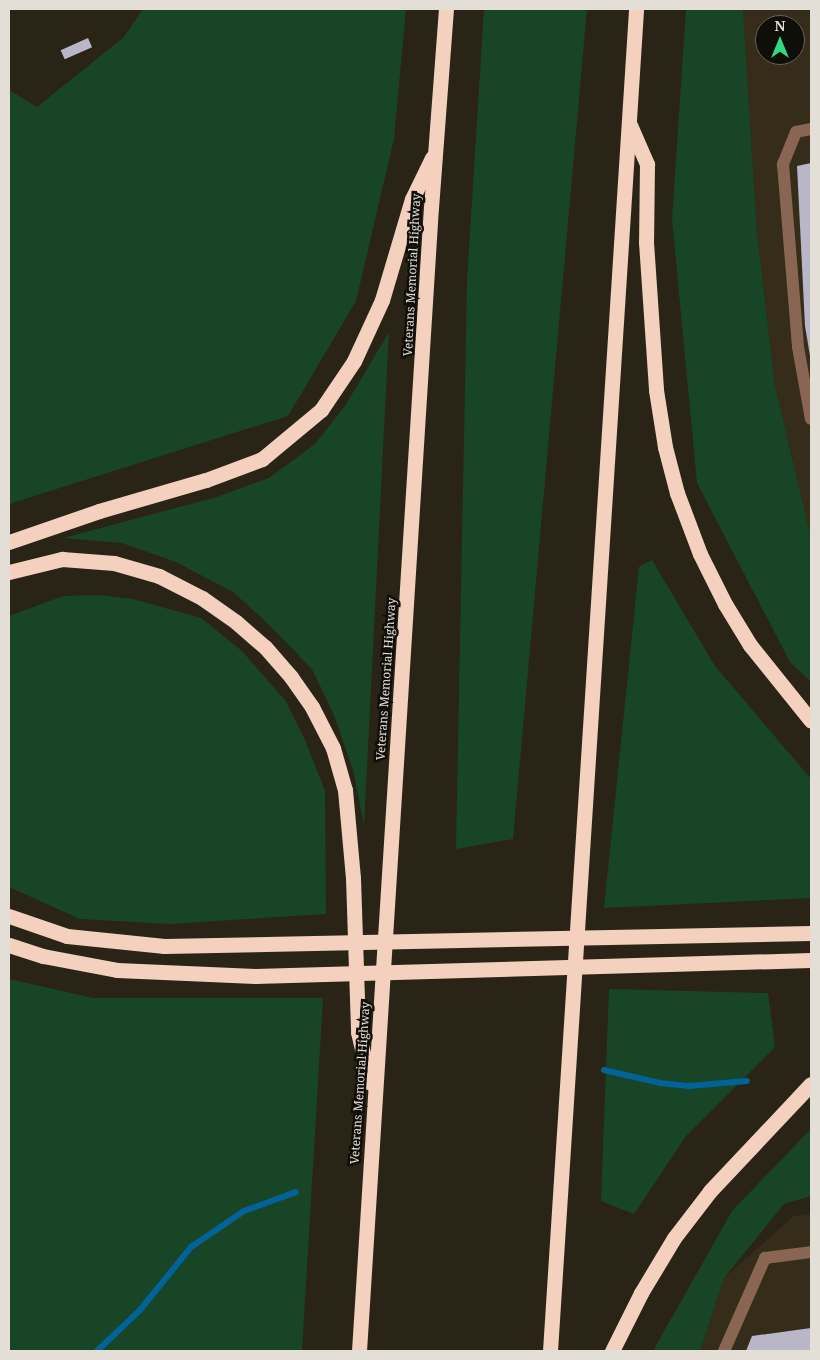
<!DOCTYPE html>
<style>
body{margin:0}
#map{position:relative;width:820px;height:1360px;overflow:hidden;background:#2a2417;font-family:"Noto Serif",serif}
div>[style]{position:absolute}
.built>*{inset:0;background:#352d19}
.green>*{inset:0;background:#184525}
.stream>*{height:6px;margin:-3px;padding:0 3px;transform-origin:3px;border-radius:3px;background:#02629a}
.building>*{inset:0;background:#b8b6c7;transform-origin:0 0}
.minor>*{height:12px;margin:-6px;padding:0 6px;transform-origin:6px;border-radius:6px;background:#896654}
.highway>*{height:15px;margin:-7.5px;padding:0 7.5px;transform-origin:7.5px;border-radius:7.5px;background:#f4d0be}
span{translate:-50% -50%;white-space:nowrap;text-align:center;line-height:1.15;-webkit-text-stroke:5px #100e08;paint-order:stroke}
.street-label{font-size:12px;color:#e3dfd7}
.frame{position:absolute;inset:0;border:10px solid #e3dfd7;pointer-events:none}
.north{position:absolute;left:755px;top:15px;width:50px;height:50px;box-sizing:border-box;background:#100e08;border:1px solid #64625b;border-radius:50%;rotate:0deg;font-size:14px;font-weight:700;line-height:20px;text-align:center;color:#e3dfd7}
.north::after{content:'';display:block;margin:auto;width:18px;height:22px;background:#34d881;clip-path:polygon(50% 0,100% 100%,50% 72%,0 100%)}
</style>
<div id="map">
<div class="built">
<div style="clip-path:polygon(evenodd,743px 9px,811px 9px,811px 537px,775px 386px,757px 234px,743px 9px,765px 25px,795px 25px,795px 55px,765px 55px,765px 25px)"></div>
<div style="clip-path:polygon(811px 1214px,811px 1351px,700px 1351px,724px 1278px,794px 1216px)"></div>
</div>
<div class="green">
<div style="clip-path:polygon(143px 9px,406px 9px,394px 139px,356px 301px,288px 416px,9px 504px,9px 90px,37px 107px,124px 37px)"></div>
<div style="clip-path:polygon(484px 9px,587px 9px,513px 839px,456px 849px,467px 281px)"></div>
<div style="clip-path:polygon(686px 9px,743px 9px,757px 234px,775px 386px,811px 537px,811px 682px,790px 662px,697px 483px,672px 219px)"></div>
<div style="clip-path:polygon(389px 332px,364px 825px,353px 770px,334px 715px,312px 669px,265px 621px,233px 592px,176px 562px,122px 543px,63px 538px,217px 497px,269px 478px,315px 444px,345px 406px)"></div>
<div style="clip-path:polygon(652px 560px,715px 666px,811px 779px,811px 898px,604px 908px,639px 567px)"></div>
<div style="clip-path:polygon(98px 595px,133px 599px,201px 618px,242px 651px,285px 700px,305px 740px,325px 791px,326px 914px,169px 924px,80px 919px,9px 887px,9px 616px,63px 596px)"></div>
<div style="clip-path:polygon(9px 979px,93px 998px,323px 998px,302px 1351px,9px 1351px)"></div>
<div style="clip-path:polygon(609px 989px,768px 993px,775px 1047px,686px 1136px,634px 1214px,601px 1201px)"></div>
<div style="clip-path:polygon(811px 1129px,811px 1196px,784px 1204px,724px 1278px,700px 1351px,653px 1351px,732px 1211px)"></div>
</div>
<div class="stream">
<div style="left:604px;top:1070px;width:57px;rotate:13.1deg"></div>
<div style="left:660px;top:1083px;width:29px;rotate:6deg"></div>
<div style="left:689px;top:1086px;width:58px;rotate:-4.9deg"></div>
<div style="left:97px;top:1351px;width:59px;rotate:-43.6deg"></div>
<div style="left:140px;top:1310px;width:81px;rotate:-51deg"></div>
<div style="left:191px;top:1247px;width:64px;rotate:-34.2deg"></div>
<div style="left:244px;top:1211px;width:55px;rotate:-20.1deg"></div>
</div>
<div class="building">
<div style="left:88px;top:38px;width:10px;height:30px;rotate:66deg"></div>
<div style="clip-path:polygon(811px 163px,811px 356px,810px 356px,805px 326px,797px 166px)"></div>
<div style="clip-path:polygon(811px 1328px,811px 1351px,746px 1351px,752px 1336px)"></div>
</div>
<div class="minor">
<div style="left:811px;top:129px;width:15px;rotate:169deg"></div>
<div style="left:796px;top:132px;width:35px;rotate:112deg"></div>
<div style="left:783px;top:164px;width:184px;rotate:85.3deg"></div>
<div style="left:798px;top:347px;width:73px;rotate:79.8deg"></div>
<div style="left:724px;top:1351px;width:102px;rotate:-66.2deg"></div>
<div style="left:765px;top:1258px;width:46px;rotate:-7.4deg"></div>
</div>
<div class="highway">
<div style="left:630px;top:125px;width:43px;rotate:66.4deg"></div>
<div style="left:647px;top:164px;width:78px;rotate:90.7deg"></div>
<div style="left:646px;top:242px;width:148px;rotate:86.1deg"></div>
<div style="left:656px;top:390px;width:58px;rotate:81deg"></div>
<div style="left:665px;top:447px;width:48px;rotate:75.4deg"></div>
<div style="left:677px;top:493px;width:65px;rotate:69.3deg"></div>
<div style="left:700px;top:554px;width:56px;rotate:63.4deg"></div>
<div style="left:725px;top:604px;width:48px;rotate:58.6deg"></div>
<div style="left:750px;top:645px;width:97px;rotate:51.2deg"></div>
<div style="left:9px;top:542px;width:95px;rotate:-19deg"></div>
<div style="left:99px;top:511px;width:111px;rotate:-16.2deg"></div>
<div style="left:206px;top:480px;width:60px;rotate:-20.6deg"></div>
<div style="left:262px;top:459px;width:77px;rotate:-39.7deg"></div>
<div style="left:321px;top:410px;width:59px;rotate:-56deg"></div>
<div style="left:354px;top:361px;width:67px;rotate:-65.3deg"></div>
<div style="left:382px;top:300px;width:105px;rotate:-73.5deg"></div>
<div style="left:412px;top:199px;width:46px;rotate:-64deg"></div>
<div style="left:9px;top:572px;width:55px;rotate:-13.8deg"></div>
<div style="left:62px;top:559px;width:52px;rotate:4.4deg"></div>
<div style="left:114px;top:563px;width:47px;rotate:16.1deg"></div>
<div style="left:159px;top:576px;width:48px;rotate:27.1deg"></div>
<div style="left:202px;top:598px;width:42px;rotate:35.2deg"></div>
<div style="left:236px;top:622px;width:38px;rotate:41deg"></div>
<div style="left:265px;top:647px;width:40px;rotate:49deg"></div>
<div style="left:291px;top:677px;width:37px;rotate:55deg"></div>
<div style="left:312px;top:707px;width:46px;rotate:62.9deg"></div>
<div style="left:333px;top:748px;width:44px;rotate:74.1deg"></div>
<div style="left:345px;top:790px;width:88px;rotate:84.8deg"></div>
<div style="left:353px;top:878px;width:154px;rotate:88.1deg"></div>
<div style="left:358px;top:1032px;width:52px;rotate:76.8deg"></div>
<div style="left:9px;top:916px;width:61px;rotate:19deg"></div>
<div style="left:67px;top:936px;width:98px;rotate:5.9deg"></div>
<div style="left:164px;top:946px;width:647px;rotate:-1.15deg"></div>
<div style="left:9px;top:945px;width:36px;rotate:18deg"></div>
<div style="left:43px;top:956px;width:75px;rotate:10.7deg"></div>
<div style="left:117px;top:970px;width:138px;rotate:2.5deg"></div>
<div style="left:255px;top:976px;width:556px;rotate:-1.65deg"></div>
<div style="left:359px;top:1351px;width:1145px;rotate:-86.4deg"></div>
<div style="left:431px;top:208px;width:200px;rotate:-85.7deg"></div>
<div style="left:550px;top:1351px;width:1345px;rotate:-86.33deg"></div>
<div style="left:612px;top:1351px;width:65px;rotate:-63.4deg"></div>
<div style="left:641px;top:1293px;width:64px;rotate:-59deg"></div>
<div style="left:674px;top:1238px;width:59px;rotate:-52.5deg"></div>
<div style="left:710px;top:1191px;width:147px;rotate:-46.7deg"></div>
</div>
<div class="street-label">
<span style="left:412px;top:275px;rotate:-87deg">Veterans Memorial Highway</span>
<span style="left:386px;top:679px;rotate:-86deg">Veterans Memorial Highway</span>
<span style="left:360px;top:1083px;rotate:-86deg">Veterans Memorial Highway</span>
</div>
<div class="frame"></div>
<div class="north">N</div>
</div>
